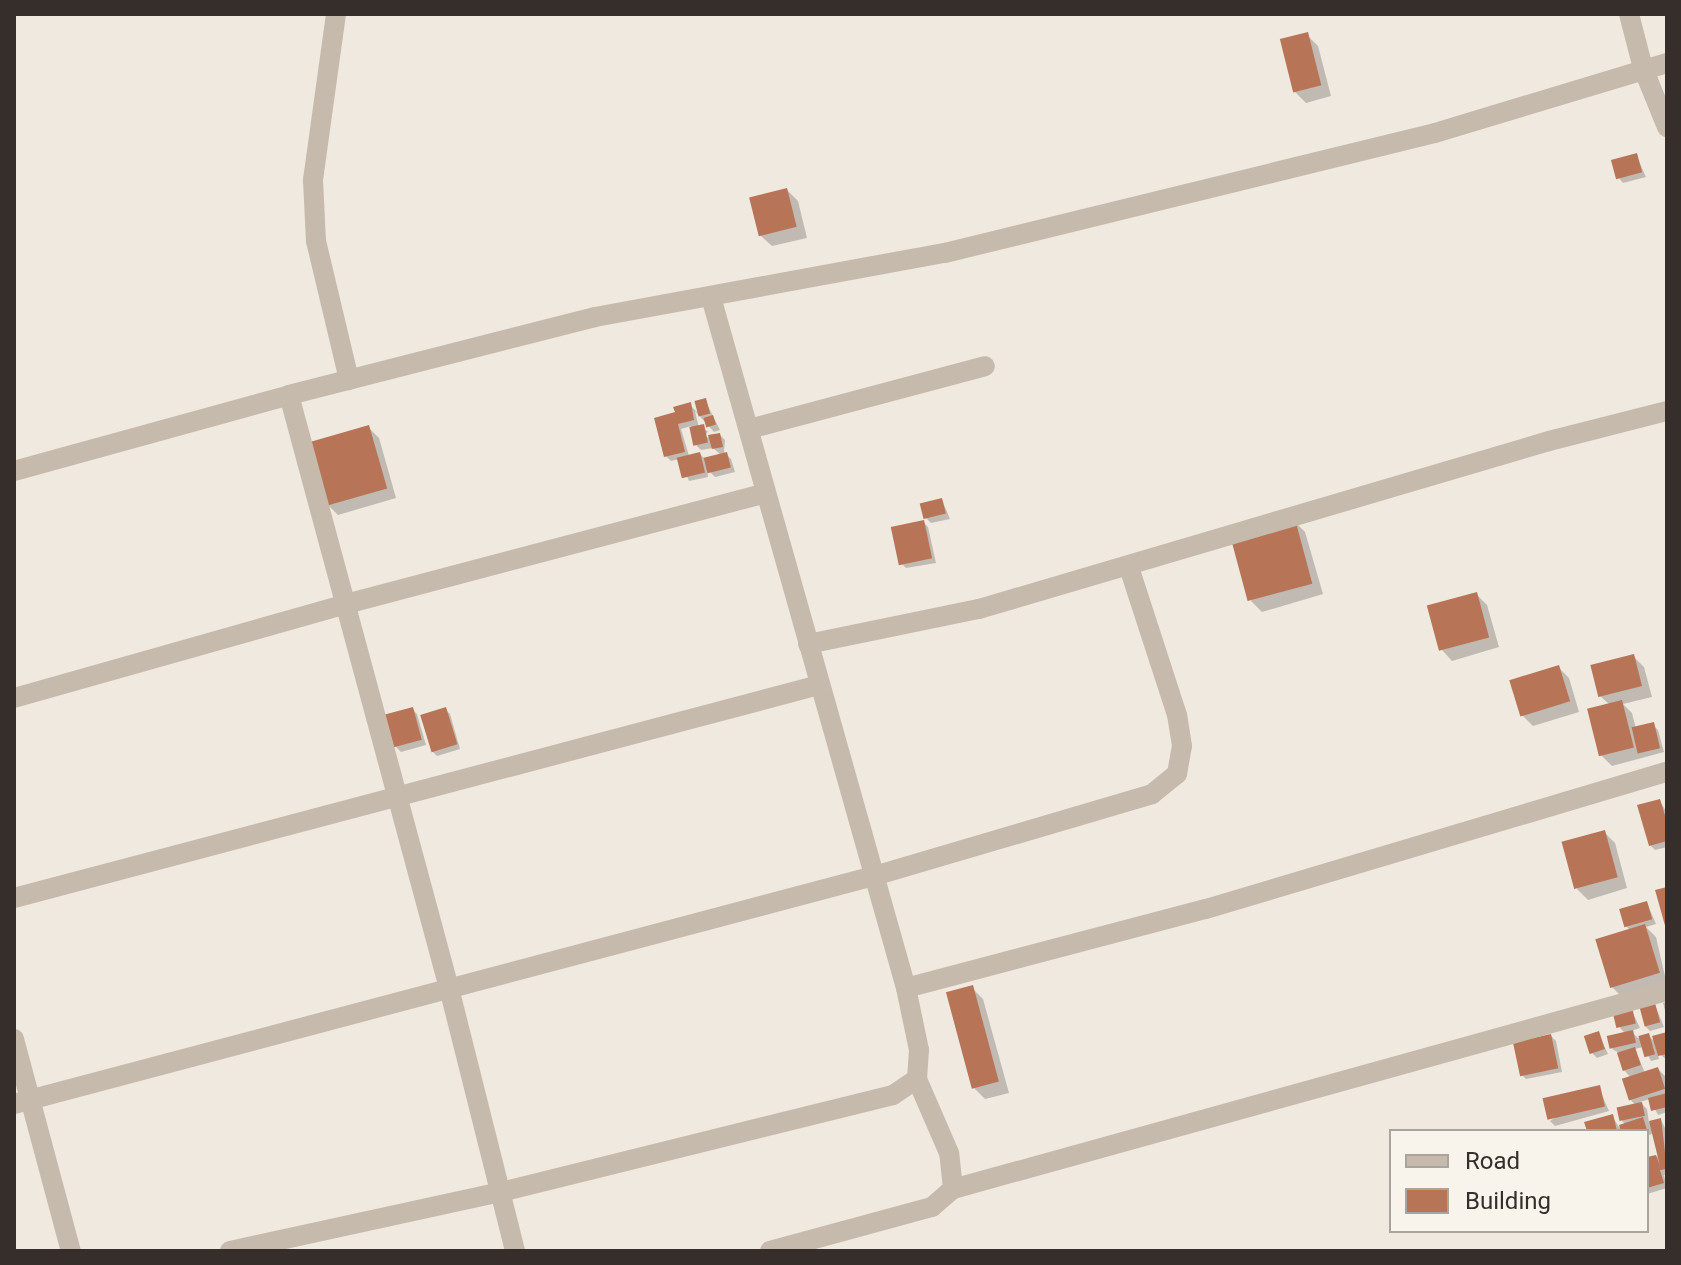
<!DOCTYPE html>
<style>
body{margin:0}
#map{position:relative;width:1681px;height:1265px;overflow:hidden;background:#f0e9df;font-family:Roboto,sans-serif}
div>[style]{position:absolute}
.shadow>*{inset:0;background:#0003}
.building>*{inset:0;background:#b77456;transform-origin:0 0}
.street>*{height:20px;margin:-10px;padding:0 10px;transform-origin:10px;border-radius:10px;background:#c6baac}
span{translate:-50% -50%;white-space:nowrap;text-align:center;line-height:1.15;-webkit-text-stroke:7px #f8f3eb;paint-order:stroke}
.frame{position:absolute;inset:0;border:16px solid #352e2a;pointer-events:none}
.legend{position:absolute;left:1389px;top:1129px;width:260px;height:104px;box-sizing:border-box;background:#f8f3eb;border:2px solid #aaa49e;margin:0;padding:10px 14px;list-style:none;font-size:24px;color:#352e2a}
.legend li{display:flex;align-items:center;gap:16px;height:40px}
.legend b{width:40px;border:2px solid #aaa49e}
</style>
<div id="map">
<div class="shadow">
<div style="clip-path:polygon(1307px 35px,1318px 46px,1331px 96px,1306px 103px,1295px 92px)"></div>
<div style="clip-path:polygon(1636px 155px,1646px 177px,1623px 183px,1619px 178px)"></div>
<div style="clip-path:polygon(787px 190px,798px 201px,807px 238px,772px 246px,761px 236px)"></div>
<div style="clip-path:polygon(evenodd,705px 400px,720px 430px,714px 432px,695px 411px,699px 428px,708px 431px,704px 438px,720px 435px,725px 440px,724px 452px,731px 459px,735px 472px,715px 477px,707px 469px,708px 477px,689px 481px,679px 459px,671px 461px,666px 456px,677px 414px,690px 405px,699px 414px,705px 400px,691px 426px,696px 445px,701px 450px,713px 448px,721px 455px,705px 459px,700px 454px,689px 456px,681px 429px,691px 426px)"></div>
<div style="clip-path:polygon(368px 427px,379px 438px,396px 498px,338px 515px,327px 504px)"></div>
<div style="clip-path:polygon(942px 500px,950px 519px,931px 523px,926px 518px)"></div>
<div style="clip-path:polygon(1294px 521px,1305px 532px,1323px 594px,1262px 612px,1251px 601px)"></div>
<div style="clip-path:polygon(923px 522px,928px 527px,936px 563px,906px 568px,901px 563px)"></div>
<div style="clip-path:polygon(1476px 594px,1487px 605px,1499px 647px,1452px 661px,1442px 650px)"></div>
<div style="clip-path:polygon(1633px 656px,1644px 667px,1652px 697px,1623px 704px,1632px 713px,1636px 729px,1653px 725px,1658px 730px,1664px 752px,1612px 766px,1601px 755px,1610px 705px,1600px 696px)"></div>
<div style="clip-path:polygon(1558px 667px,1569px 678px,1579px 712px,1533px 726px,1522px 715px)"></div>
<div style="clip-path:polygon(412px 709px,417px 714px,426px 745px,401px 752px,396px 747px)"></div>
<div style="clip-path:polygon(445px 709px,450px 714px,460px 749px,437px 756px,432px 751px)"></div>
<div style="clip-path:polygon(1660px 801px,1667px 813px,1667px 847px,1655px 850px,1650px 845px)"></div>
<div style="clip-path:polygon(1604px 832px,1615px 843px,1627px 888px,1588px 900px,1577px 889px)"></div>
<div style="clip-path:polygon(1647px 903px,1656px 924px,1646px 927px,1656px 937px,1667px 985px,1623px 998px,1612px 987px,1630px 930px,1626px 926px)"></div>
<div style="clip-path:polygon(972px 988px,983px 999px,1009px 1093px,985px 1099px,974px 1088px)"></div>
<div style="clip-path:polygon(1667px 1002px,1667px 1018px,1663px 1003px)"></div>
<div style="clip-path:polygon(1655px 1005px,1664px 1027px,1650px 1031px,1645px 1026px)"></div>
<div style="clip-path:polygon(1631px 1009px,1640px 1028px,1631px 1031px,1638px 1038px,1648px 1035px,1656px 1043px,1667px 1034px,1667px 1060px,1657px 1052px,1659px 1059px,1651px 1061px,1643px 1047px,1635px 1049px,1645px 1073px,1658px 1069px,1667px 1078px,1667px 1112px,1658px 1115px,1650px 1099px,1640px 1102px,1647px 1109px,1649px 1123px,1661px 1120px,1667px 1132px,1667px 1174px,1664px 1175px,1667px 1188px,1647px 1194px,1647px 1159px,1659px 1156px,1654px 1133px,1647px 1136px,1647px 1131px,1589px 1131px,1612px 1116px,1619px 1127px,1626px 1125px,1622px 1121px,1636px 1106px,1630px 1099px,1630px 1077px,1624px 1070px,1619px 1053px,1612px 1049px,1626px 1034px,1620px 1028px)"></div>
<div style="clip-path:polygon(1598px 1033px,1608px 1054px,1597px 1058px,1592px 1053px)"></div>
<div style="clip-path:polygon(1551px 1036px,1556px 1041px,1562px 1072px,1526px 1079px,1521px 1074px)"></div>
<div style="clip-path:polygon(1599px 1088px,1609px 1111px,1555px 1126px,1550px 1121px)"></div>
</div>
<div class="building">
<div style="left:1308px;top:32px;width:55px;height:29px;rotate:76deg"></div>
<div style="left:1637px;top:153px;width:20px;height:27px;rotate:75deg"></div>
<div style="left:787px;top:188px;width:40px;height:39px;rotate:76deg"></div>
<div style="left:706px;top:398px;width:16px;height:12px;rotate:75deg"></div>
<div style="clip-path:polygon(691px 402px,694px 420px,678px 424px,685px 452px,664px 457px,654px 418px,675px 412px,673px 407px)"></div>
<div style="left:713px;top:415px;width:10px;height:10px;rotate:73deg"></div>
<div style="left:704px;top:424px;width:19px;height:15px;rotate:78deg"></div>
<div style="left:369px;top:425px;width:66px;height:65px;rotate:74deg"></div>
<div style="clip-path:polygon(720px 433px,723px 447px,712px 449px,708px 435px)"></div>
<div style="left:700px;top:452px;width:21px;height:24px;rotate:76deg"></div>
<div style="left:727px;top:452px;width:16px;height:24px;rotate:76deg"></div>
<div style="left:942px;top:498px;width:16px;height:23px;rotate:76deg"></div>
<div style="left:1295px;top:519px;width:67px;height:67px;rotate:75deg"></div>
<div style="left:924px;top:520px;width:39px;height:34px;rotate:78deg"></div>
<div style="left:1477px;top:592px;width:47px;height:52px;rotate:75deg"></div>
<div style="left:1634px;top:654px;width:33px;height:45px;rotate:76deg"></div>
<div style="left:1559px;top:665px;width:38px;height:52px;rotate:73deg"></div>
<div style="left:1622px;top:700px;width:49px;height:36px;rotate:76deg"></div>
<div style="left:413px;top:707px;width:34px;height:29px;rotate:75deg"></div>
<div style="left:446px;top:707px;width:39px;height:27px;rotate:73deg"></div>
<div style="left:1654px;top:722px;width:27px;height:23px;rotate:77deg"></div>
<div style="clip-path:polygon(1660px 799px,1667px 822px,1667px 841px,1649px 846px,1637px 805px)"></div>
<div style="left:1605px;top:830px;width:49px;height:45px;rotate:75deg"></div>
<div style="clip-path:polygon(1667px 887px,1667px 928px,1666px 929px,1655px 890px)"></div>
<div style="left:1647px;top:901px;width:19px;height:29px;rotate:74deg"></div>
<div style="left:1645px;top:924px;width:51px;height:52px;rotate:73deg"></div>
<div style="left:973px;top:985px;width:100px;height:28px;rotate:75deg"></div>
<div style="left:1655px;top:1003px;width:20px;height:16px;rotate:75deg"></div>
<div style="left:1632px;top:1007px;width:17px;height:20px;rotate:77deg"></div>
<div style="left:1633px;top:1030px;width:13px;height:27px;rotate:77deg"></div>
<div style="left:1599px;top:1031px;width:19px;height:16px;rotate:72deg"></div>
<div style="clip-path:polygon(1667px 1032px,1667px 1054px,1658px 1056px,1652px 1036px)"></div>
<div style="left:1649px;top:1033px;width:22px;height:11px;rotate:74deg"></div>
<div style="left:1551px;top:1034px;width:35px;height:39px;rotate:78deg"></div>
<div style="left:1635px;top:1047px;width:19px;height:19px;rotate:72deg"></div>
<div style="left:1658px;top:1067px;width:23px;height:38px;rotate:72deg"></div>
<div style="left:1600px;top:1085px;width:22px;height:59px;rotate:77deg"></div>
<div style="clip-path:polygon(1667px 1093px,1667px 1107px,1651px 1111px,1648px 1098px)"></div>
<div style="left:1642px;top:1102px;width:14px;height:26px;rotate:78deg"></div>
<div style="clip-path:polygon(1613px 1114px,1617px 1131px,1587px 1131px,1584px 1122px)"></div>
<div style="clip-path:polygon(1643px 1117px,1647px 1130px,1621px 1131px,1619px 1125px)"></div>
<div style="clip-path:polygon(1661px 1118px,1667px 1169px,1660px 1170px,1664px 1183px,1647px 1188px,1647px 1157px,1656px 1155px,1660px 1166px,1649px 1121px)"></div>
</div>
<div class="street">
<div style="left:336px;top:14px;width:168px;rotate:97.9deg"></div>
<div style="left:313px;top:180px;width:61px;rotate:87.2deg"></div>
<div style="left:316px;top:241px;width:143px;rotate:76.6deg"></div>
<div style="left:1629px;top:14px;width:56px;rotate:75.5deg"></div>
<div style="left:1643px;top:68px;width:64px;rotate:67.9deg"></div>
<div style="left:289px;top:395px;width:614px;rotate:74.9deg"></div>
<div style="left:449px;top:988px;width:271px;rotate:75.9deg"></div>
<div style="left:749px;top:429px;width:244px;rotate:-14.9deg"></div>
<div style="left:14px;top:471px;width:285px;rotate:-15.4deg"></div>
<div style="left:289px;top:395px;width:316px;rotate:-14.3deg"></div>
<div style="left:595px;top:317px;width:356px;rotate:-10.4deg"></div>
<div style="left:945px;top:253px;width:504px;rotate:-13.76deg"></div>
<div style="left:1435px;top:133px;width:242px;rotate:-16.8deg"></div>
<div style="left:808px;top:644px;width:175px;rotate:-11.6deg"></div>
<div style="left:979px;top:609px;width:594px;rotate:-16.42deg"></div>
<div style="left:1549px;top:441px;width:122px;rotate:-14.3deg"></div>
<div style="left:14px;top:698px;width:345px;rotate:-15.8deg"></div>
<div style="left:346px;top:604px;width:434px;rotate:-14.8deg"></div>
<div style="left:14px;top:898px;width:833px;rotate:-14.82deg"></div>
<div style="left:906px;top:988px;width:310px;rotate:-14.8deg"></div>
<div style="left:1206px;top:909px;width:481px;rotate:-16.6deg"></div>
<div style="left:14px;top:1039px;width:220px;rotate:75deg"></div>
<div style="left:14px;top:1104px;width:890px;rotate:-14.85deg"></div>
<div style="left:874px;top:876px;width:290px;rotate:-16.4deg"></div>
<div style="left:1152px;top:794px;width:32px;rotate:-39deg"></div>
<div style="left:1177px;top:774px;width:28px;rotate:-80deg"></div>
<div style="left:1182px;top:746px;width:31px;rotate:-99deg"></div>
<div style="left:1177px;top:715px;width:156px;rotate:-108deg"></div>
<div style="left:953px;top:1189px;width:741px;rotate:-15.5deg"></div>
<div style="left:230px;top:1251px;width:277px;rotate:-12.3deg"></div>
<div style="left:501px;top:1192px;width:404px;rotate:-13.9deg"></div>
<div style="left:893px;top:1095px;width:29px;rotate:-34deg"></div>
<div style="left:917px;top:1079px;width:29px;rotate:-86deg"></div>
<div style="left:919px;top:1050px;width:63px;rotate:-101.8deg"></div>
<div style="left:906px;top:988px;width:718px;rotate:-105.76deg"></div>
<div style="left:770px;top:1251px;width:168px;rotate:-15.2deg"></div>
<div style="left:932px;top:1207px;width:28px;rotate:-41deg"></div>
<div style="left:953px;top:1189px;width:36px;rotate:-96deg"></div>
<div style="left:949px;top:1153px;width:81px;rotate:-113.4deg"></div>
</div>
<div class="frame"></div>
<ul class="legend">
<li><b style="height:10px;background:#c6baac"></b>Road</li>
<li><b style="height:22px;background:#b77456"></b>Building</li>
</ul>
</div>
